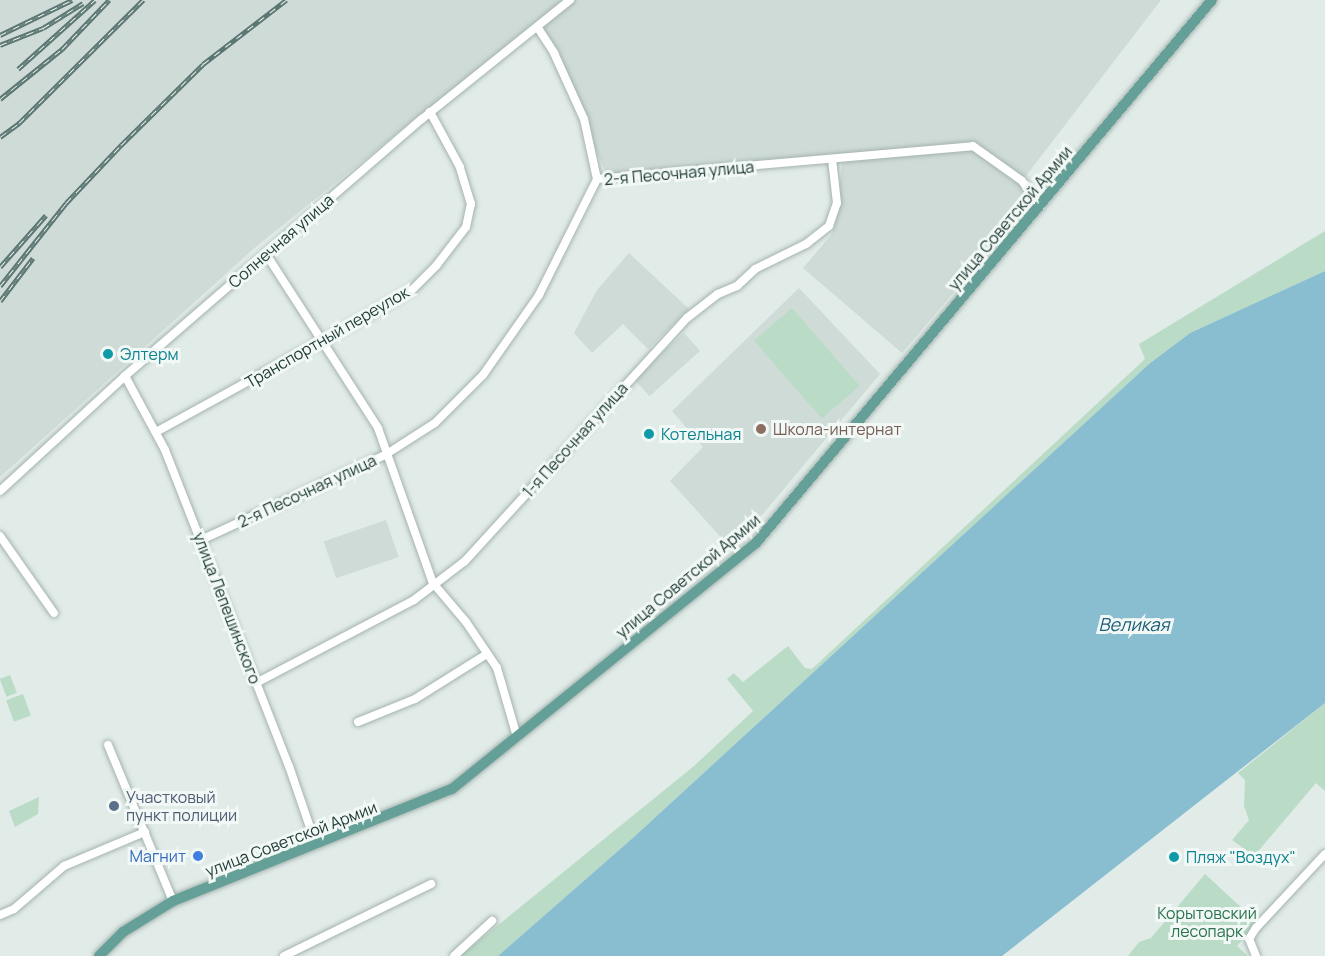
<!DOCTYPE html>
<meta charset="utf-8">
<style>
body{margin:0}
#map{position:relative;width:1325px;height:956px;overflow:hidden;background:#e1ebe8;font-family:Manrope,sans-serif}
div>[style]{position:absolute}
.built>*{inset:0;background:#cfdbd7;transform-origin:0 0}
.green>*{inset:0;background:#badcc7;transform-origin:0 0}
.water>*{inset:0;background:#89bdd0}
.roads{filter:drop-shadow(0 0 2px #a4b3af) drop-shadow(0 0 2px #a4b3af)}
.minor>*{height:8px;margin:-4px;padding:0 4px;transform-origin:4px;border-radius:4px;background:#fff}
.major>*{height:10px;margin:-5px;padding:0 5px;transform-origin:5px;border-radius:5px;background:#65a098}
.rail>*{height:4.5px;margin-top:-2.25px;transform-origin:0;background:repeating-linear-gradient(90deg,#f1f8f5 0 7px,#5c7773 0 14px);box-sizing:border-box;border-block:2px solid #5c7773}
.dots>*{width:16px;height:16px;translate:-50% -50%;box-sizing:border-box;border:3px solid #f1f8f5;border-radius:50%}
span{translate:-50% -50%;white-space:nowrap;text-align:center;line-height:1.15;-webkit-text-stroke:6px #f1f8f5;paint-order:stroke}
.street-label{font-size:16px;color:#213c37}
.culture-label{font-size:16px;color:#0d838f}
.left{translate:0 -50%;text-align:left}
.education-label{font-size:16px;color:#785e54}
.service-label{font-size:16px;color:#4e5e75}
.shop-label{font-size:16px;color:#366cbe}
.right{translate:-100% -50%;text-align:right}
.park-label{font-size:16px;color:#2c724f}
.water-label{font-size:18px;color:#1c5d77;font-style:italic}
</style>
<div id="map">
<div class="built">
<div style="clip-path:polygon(0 0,1161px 0,1022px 181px,1034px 198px,902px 353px,803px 268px,831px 235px,836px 221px,842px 163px,837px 156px,607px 175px,537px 21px,258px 245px,0 477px)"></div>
<div style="clip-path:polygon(629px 253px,689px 309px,648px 349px,623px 324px,592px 353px,574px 333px,597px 290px)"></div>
<div style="clip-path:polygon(799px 288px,880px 374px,763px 514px,727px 544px,670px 481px,703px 447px,672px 411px)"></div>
<div style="left:684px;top:333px;width:24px;height:68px;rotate:48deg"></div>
<div style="left:386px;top:520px;width:39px;height:66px;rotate:71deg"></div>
</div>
<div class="green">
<div style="clip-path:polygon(1325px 231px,1325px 271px,1190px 333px,1149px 364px,635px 836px,498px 956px,460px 956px,694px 766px,753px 711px,727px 679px,734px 673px,743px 682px,788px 646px,805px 668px,812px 669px,1145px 359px,1139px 344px)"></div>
<div style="left:792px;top:308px;width:103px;height:50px;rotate:49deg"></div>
<div style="left:10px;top:675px;width:19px;height:11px;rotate:69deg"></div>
<div style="left:23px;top:694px;width:23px;height:18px;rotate:70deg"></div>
<div style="clip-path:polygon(1325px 703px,1325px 791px,1316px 783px,1254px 856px,1232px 840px,1249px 820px,1244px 806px,1245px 780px,1238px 773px)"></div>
<div style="clip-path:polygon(39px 797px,38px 814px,15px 827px,9px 811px)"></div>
<div style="clip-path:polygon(1205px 874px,1257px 922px,1237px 946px,1248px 956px,1128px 956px,1139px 942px,1151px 938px)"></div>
</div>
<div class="water">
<div style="clip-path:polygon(1325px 271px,1325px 703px,1002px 956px,498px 956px,635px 836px,1149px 364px,1190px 333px)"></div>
</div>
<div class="roads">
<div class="minor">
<div style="left:538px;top:28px;width:30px;rotate:57deg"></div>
<div style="left:554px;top:53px;width:72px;rotate:65.6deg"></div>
<div style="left:584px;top:119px;width:61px;rotate:77.8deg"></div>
<div style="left:597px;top:179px;width:377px;rotate:-5deg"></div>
<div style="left:973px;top:146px;width:60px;rotate:35.5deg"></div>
<div style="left:1022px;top:181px;width:31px;rotate:54deg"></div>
<div style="left:266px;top:254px;width:207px;rotate:57.2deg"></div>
<div style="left:378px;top:428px;width:164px;rotate:70.5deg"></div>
<div style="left:433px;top:583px;width:51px;rotate:49.8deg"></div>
<div style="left:466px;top:622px;width:55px;rotate:56deg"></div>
<div style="left:497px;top:668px;width:72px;rotate:73.8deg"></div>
<div style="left:125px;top:376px;width:84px;rotate:61.6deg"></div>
<div style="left:165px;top:450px;width:339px;rotate:68.6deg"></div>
<div style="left:289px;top:766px;width:83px;rotate:71.1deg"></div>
<div style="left:156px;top:432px;width:245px;rotate:-28.8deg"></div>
<div style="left:371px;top:314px;width:49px;rotate:-30.8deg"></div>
<div style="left:413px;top:289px;width:33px;rotate:-45deg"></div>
<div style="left:436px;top:266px;width:49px;rotate:-52.4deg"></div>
<div style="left:466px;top:227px;width:24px;rotate:-78deg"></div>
<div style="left:471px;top:204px;width:39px;rotate:-107deg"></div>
<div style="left:460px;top:167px;width:63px;rotate:-118.6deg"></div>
<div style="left:0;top:491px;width:170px;rotate:-42.6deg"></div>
<div style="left:125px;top:376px;width:393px;rotate:-40.9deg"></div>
<div style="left:422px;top:119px;width:190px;rotate:-38.8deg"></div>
<div style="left:0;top:536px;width:94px;rotate:55deg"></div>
<div style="left:201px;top:540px;width:203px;rotate:-24.8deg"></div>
<div style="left:385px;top:455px;width:59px;rotate:-32.6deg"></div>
<div style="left:435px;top:423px;width:68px;rotate:-45deg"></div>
<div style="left:483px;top:375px;width:98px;rotate:-55deg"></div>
<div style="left:539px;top:295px;width:130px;rotate:-63.4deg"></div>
<div style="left:256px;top:683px;width:178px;rotate:-27.7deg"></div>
<div style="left:414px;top:600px;width:64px;rotate:-37.4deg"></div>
<div style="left:465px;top:561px;width:329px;rotate:-47.6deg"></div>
<div style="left:687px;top:318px;width:39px;rotate:-38deg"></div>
<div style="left:718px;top:294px;width:21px;rotate:-23deg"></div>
<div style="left:737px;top:286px;width:25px;rotate:-43deg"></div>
<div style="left:755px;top:269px;width:57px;rotate:-26.1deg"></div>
<div style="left:806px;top:244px;width:29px;rotate:-38deg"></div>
<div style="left:829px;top:226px;width:24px;rotate:-71deg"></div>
<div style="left:837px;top:203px;width:44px;rotate:-96.5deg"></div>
<div style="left:358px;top:722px;width:61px;rotate:-22deg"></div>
<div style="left:415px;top:699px;width:85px;rotate:-32deg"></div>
<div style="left:108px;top:745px;width:169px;rotate:67.4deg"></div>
<div style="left:0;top:915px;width:15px;rotate:-23deg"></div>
<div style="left:14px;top:909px;width:66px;rotate:-40.7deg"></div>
<div style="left:64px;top:866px;width:88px;rotate:-22.8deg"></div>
<div style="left:284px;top:956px;width:164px;rotate:-26.1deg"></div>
<div style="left:454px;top:956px;width:52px;rotate:-42.6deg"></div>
<div style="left:1256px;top:956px;width:18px;rotate:-112deg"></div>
<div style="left:1249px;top:939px;width:13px;rotate:-58deg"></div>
<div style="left:1256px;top:928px;width:101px;rotate:-47deg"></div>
</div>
<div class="major">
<div style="left:99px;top:956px;width:34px;rotate:-45deg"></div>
<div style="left:123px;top:932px;width:59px;rotate:-31.8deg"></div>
<div style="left:173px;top:901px;width:301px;rotate:-21.9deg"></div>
<div style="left:452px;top:789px;width:391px;rotate:-39deg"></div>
<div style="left:756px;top:543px;width:709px;rotate:-49.98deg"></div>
</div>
</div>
<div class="rail">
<div style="left:0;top:35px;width:80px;rotate:-25.9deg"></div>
<div style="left:0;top:45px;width:46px;rotate:-21.6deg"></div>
<div style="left:43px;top:28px;width:47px;rotate:-32deg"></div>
<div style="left:18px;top:69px;width:103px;rotate:-41.9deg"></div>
<div style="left:0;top:99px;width:80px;rotate:-38.9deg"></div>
<div style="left:62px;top:49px;width:68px;rotate:-46.2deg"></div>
<div style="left:0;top:137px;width:24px;rotate:-36deg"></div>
<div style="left:19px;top:123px;width:175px;rotate:-44.8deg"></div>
<div style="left:0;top:267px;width:69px;rotate:-48.5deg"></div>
<div style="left:0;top:286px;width:106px;rotate:-51.5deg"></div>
<div style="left:66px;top:203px;width:80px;rotate:-46.5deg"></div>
<div style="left:121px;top:145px;width:115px;rotate:-44.6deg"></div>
<div style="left:203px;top:64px;width:105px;rotate:-37.6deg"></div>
<div style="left:0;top:301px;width:54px;rotate:-52.5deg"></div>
</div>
<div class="dots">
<div style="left:108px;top:354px;background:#0f9aa8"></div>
<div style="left:761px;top:429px;background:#8d6e63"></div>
<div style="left:649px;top:434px;background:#0f9aa8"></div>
<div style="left:114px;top:806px;background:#5c6f8a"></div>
<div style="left:198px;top:856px;background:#3f7fe0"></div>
<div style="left:1174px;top:857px;background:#0f9aa8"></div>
</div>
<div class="street-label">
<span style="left:679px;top:173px;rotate:-5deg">2-я Песочная улица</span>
<span style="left:1010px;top:218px;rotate:-50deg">улица Советской Армии</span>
<span style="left:281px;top:241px;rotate:-41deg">Солнечная улица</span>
<span style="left:327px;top:337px;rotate:-30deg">Транспортный переулок</span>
<span style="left:575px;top:440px;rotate:-48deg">1-я Песочная улица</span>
<span style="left:307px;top:491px;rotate:-25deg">2-я Песочная улица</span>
<span style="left:688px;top:576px;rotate:-40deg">улица Советской Армии</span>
<span style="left:227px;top:608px;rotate:69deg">улица Лепешинского</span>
<span style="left:291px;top:839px;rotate:-21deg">улица Советской Армии</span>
</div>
<div class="culture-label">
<span class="left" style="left:120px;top:354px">Элтерм</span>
<span class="left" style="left:661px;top:434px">Котельная</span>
<span class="left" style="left:1186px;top:857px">Пляж "Воздух"</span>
</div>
<div class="education-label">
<span class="left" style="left:773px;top:429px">Школа-интернат</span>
</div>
<div class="service-label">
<span class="left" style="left:126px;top:806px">Участковый<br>пункт полиции</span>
</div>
<div class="shop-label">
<span class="right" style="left:186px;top:856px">Магнит</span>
</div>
<div class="park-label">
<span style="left:1207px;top:922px">Корытовский<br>лесопарк</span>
</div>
<div class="water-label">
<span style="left:1134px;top:624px">Великая</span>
</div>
</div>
